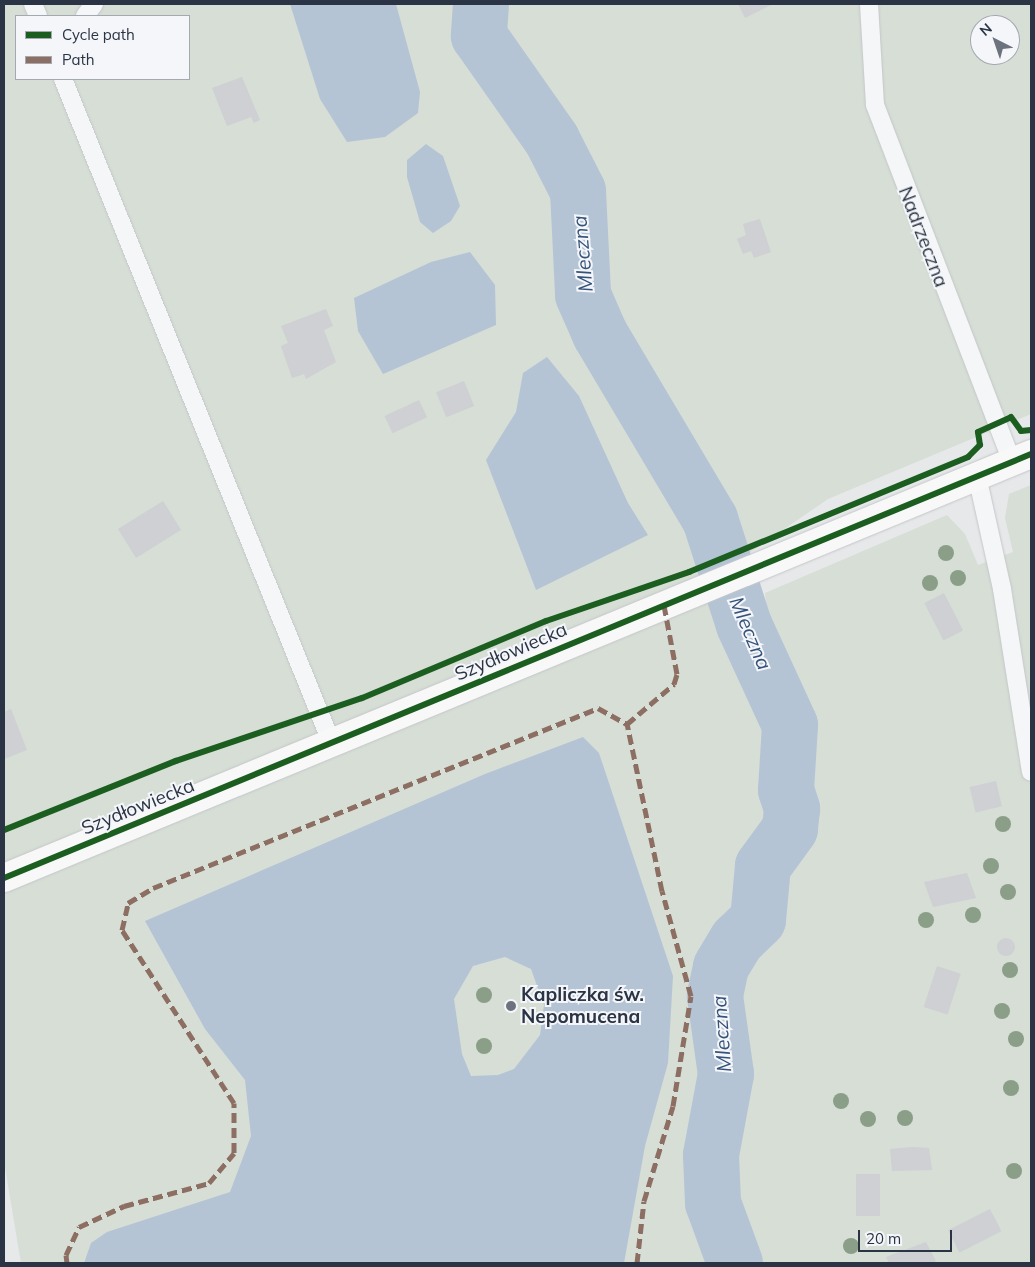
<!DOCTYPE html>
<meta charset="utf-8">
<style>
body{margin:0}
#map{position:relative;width:1035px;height:1267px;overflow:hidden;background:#e6e8ea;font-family:Mulish,sans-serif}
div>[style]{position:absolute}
.green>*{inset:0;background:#d6ded6}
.water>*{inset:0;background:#b4c4d5}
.river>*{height:56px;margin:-28px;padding:0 28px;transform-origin:28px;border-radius:28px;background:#b4c4d5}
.building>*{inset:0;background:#ced0d3;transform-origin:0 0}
.round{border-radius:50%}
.roads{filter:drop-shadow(0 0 1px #c4c6c8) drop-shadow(0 0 1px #c4c6c8)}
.lane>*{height:18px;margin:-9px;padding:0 9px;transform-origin:9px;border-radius:9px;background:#f5f6f7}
.secondary>*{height:28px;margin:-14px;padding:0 14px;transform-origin:14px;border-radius:14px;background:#f8f8f8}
.quiet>*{height:5px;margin-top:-2.5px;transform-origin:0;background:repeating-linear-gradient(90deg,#8d6e63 0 10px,transparent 0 15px)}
.cycleway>*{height:6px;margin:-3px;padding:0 3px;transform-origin:3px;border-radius:3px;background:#1b5e20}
.trees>*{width:16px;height:16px;margin:-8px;border-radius:50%;background:#8a9e88}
.dots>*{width:14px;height:14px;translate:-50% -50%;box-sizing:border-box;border:2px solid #f4f6f9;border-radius:50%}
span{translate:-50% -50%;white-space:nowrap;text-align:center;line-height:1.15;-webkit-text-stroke:4px #f4f6f9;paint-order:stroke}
.street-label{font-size:19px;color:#2b3445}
.poi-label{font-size:19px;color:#2b3445;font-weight:700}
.left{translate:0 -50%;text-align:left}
.water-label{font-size:20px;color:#34527a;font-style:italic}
.frame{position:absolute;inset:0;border:5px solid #2b3445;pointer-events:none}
.legend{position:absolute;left:15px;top:15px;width:175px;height:65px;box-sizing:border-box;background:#f4f6f9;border:1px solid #a4a8b1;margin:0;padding:6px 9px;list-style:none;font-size:15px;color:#2b3445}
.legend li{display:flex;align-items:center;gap:10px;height:25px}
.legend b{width:25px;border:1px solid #a4a8b1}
.north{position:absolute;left:970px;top:15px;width:50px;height:50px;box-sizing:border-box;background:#f4f6f9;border:1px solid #a4a8b1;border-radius:50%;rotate:319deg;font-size:14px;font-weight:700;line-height:20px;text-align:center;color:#2b3445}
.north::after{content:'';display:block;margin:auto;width:18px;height:22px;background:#6c737f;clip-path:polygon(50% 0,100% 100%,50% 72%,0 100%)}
.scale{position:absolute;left:858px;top:1230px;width:94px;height:22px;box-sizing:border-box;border:2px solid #2b3445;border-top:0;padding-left:6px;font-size:15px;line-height:18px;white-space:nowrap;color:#2b3445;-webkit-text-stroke:4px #f4f6f9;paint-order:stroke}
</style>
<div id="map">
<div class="green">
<div style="clip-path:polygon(evenodd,4px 4px,1031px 4px,1031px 414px,828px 499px,742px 558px,760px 606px,766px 603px,765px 593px,947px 515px,965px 534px,978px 565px,1013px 552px,1005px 518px,1009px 494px,1031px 485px,1031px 1263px,21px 1263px,4px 1161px,4px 4px,16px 16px,189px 16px,189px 79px,16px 79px,16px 16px,4px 4px,980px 25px,1010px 25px,1010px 55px,980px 55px,980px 25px)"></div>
</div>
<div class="water">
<div style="clip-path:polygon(290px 4px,396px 4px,420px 92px,418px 113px,385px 137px,347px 142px,320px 99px)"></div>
<div style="clip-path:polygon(426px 144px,443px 156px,460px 206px,451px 221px,433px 233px,420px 222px,407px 177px,407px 160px)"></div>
<div style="clip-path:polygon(470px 252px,495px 285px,496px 325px,383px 374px,358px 331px,354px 298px,431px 262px)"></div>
<div style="clip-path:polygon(547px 357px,579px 396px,628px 503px,648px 535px,536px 590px,486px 460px,516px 412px,523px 373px)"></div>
<div style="clip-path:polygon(evenodd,583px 737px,599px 753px,673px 976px,668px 1063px,645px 1146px,624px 1263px,84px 1263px,91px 1243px,107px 1232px,230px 1192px,251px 1136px,245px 1080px,205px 1029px,145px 921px,485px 774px,583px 737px,505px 957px,531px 969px,544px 1005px,540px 1035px,514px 1069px,498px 1075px,471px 1076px,462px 1054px,454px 999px,473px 966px,505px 957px)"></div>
</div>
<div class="river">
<div style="left:481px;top:4px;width:32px;rotate:94deg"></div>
<div style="left:479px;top:36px;width:127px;rotate:54.9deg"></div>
<div style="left:552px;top:140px;width:57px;rotate:63deg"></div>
<div style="left:578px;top:191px;width:104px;rotate:87.2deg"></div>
<div style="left:583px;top:295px;width:43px;rotate:66.4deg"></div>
<div style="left:600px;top:334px;width:215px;rotate:59.3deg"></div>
<div style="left:710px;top:519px;width:111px;rotate:72.2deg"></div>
<div style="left:744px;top:625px;width:110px;rotate:65.3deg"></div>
<div style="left:790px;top:725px;width:65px;rotate:93.5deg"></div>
<div style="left:786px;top:790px;width:20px;rotate:72deg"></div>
<div style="left:792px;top:809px;width:20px;rotate:96deg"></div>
<div style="left:790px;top:829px;width:46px;rotate:126.1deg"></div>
<div style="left:763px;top:866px;width:54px;rotate:95.3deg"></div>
<div style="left:758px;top:920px;width:29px;rotate:136deg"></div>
<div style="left:737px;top:940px;width:31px;rotate:121deg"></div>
<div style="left:721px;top:967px;width:30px;rotate:102deg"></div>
<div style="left:715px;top:996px;width:79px;rotate:82deg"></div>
<div style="left:726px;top:1074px;width:82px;rotate:100.5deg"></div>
<div style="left:711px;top:1155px;width:48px;rotate:87.6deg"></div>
<div style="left:713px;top:1203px;width:64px;rotate:69.9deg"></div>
</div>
<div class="building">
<div style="clip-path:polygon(738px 4px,773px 4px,745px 18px)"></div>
<div style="clip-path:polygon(242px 77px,260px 120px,254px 123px,251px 117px,227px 126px,212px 88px)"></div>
<div style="clip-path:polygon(760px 219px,771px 252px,754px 258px,751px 251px,743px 254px,737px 239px,746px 235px,743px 224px)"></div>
<div style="clip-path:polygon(326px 309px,333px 326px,324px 330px,336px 362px,306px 379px,304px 374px,292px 378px,281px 346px,288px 343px,281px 326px)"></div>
<div style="left:464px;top:381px;width:27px;height:30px;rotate:68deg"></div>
<div style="left:419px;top:400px;width:19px;height:38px;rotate:65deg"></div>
<div style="left:163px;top:501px;width:34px;height:53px;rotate:58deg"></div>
<div style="left:944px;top:593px;width:42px;height:22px;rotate:63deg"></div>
<div style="clip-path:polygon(11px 709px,27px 750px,4px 759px,4px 712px)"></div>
<div style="left:996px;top:781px;width:26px;height:27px;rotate:77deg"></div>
<div style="clip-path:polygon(967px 873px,976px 898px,933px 907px,924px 882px)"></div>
<div class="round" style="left:997px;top:938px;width:18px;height:18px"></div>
<div style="left:937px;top:966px;width:25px;height:43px;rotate:18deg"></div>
<div style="clip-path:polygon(912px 1147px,929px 1148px,932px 1170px,892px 1171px,890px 1149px)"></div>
<div style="left:880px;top:1174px;width:42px;height:24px;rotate:90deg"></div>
<div style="left:990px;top:1209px;width:25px;height:47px;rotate:63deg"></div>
<div style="clip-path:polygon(926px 1242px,936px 1261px,932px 1263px,889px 1263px,886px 1257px)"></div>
</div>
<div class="roads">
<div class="lane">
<div style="left:33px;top:4px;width:13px;rotate:67deg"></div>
<div style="left:869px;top:4px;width:101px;rotate:86.6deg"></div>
<div style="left:875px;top:105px;width:382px;rotate:69deg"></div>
<div style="left:85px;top:16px;width:15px;rotate:-53deg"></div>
<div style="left:63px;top:79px;width:717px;rotate:67.98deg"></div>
<div style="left:977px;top:476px;width:116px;rotate:77.5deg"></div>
<div style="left:1002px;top:589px;width:185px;rotate:81deg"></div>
</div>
<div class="secondary">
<div style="left:4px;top:878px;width:1111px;rotate:-22.43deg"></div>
</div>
</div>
<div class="quiet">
<div style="left:67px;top:1263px;width:8px;rotate:-97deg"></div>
<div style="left:66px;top:1255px;width:31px;rotate:-65deg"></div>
<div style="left:79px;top:1227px;width:50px;rotate:-25deg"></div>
<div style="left:124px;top:1206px;width:88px;rotate:-15.1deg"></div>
<div style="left:209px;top:1183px;width:39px;rotate:-50deg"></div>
<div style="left:234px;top:1153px;width:50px;rotate:-90deg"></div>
<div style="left:234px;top:1103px;width:206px;rotate:-122.9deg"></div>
<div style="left:122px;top:930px;width:28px;rotate:-77deg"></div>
<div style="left:128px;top:903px;width:29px;rotate:-31deg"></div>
<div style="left:153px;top:888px;width:480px;rotate:-22deg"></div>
<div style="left:598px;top:708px;width:33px;rotate:29deg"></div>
<div style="left:637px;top:1263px;width:62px;rotate:-83.6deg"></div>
<div style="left:644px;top:1201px;width:99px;rotate:-73deg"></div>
<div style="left:673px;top:1106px;width:111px;rotate:-80.7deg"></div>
<div style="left:691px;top:996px;width:109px;rotate:-105.4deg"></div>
<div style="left:662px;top:891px;width:171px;rotate:-101.8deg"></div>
<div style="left:627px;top:724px;width:62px;rotate:-40.4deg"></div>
<div style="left:674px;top:684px;width:10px;rotate:-73deg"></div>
<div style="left:677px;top:674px;width:70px;rotate:-100.7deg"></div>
</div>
<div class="cycleway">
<div style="left:4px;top:830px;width:185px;rotate:-21.9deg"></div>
<div style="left:176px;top:761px;width:196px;rotate:-18.7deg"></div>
<div style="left:362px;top:698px;width:199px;rotate:-22.7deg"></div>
<div style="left:546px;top:621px;width:151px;rotate:-18.9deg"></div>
<div style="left:689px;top:572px;width:302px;rotate:-22.4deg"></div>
<div style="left:968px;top:457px;width:17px;rotate:-45deg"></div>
<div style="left:980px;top:445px;width:13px;rotate:-99deg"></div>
<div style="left:978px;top:432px;width:36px;rotate:-24deg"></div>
<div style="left:1011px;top:417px;width:17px;rotate:54deg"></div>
<div style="left:1021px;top:431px;width:10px;rotate:-6deg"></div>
<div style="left:4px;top:878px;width:1111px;rotate:-22.43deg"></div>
</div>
<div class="trees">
<div style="left:946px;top:553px"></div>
<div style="left:958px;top:578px"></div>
<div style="left:930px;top:583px"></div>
<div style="left:1003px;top:824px"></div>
<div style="left:991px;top:866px"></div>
<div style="left:1008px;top:892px"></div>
<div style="left:973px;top:915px"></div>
<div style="left:926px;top:920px"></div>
<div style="left:1010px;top:970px"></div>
<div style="left:484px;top:995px"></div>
<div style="left:1002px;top:1011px"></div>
<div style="left:1016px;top:1039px"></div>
<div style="left:484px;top:1046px"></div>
<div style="left:1011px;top:1088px"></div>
<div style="left:841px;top:1101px"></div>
<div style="left:905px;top:1118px"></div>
<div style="left:868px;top:1119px"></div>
<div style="left:1014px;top:1171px"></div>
<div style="left:851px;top:1246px"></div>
</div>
<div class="dots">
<div style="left:511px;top:1006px;background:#6c737f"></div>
</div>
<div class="street-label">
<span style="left:923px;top:237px;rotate:69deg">Nadrzeczna</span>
<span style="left:511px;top:652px;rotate:-23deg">Szydłowiecka</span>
<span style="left:138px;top:807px;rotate:-22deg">Szydłowiecka</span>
</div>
<div class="poi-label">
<span class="left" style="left:521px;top:1006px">Kapliczka św.<br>Nepomucena</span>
</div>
<div class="water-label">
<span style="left:582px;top:254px;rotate:-95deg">Mleczna</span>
<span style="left:751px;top:633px;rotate:67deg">Mleczna</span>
<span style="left:721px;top:1034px;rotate:-94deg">Mleczna</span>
</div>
<div class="frame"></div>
<ul class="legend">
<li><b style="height:6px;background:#1b5e20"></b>Cycle path</li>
<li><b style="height:6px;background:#8d6e63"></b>Path</li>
</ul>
<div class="north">N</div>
<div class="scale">20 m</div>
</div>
